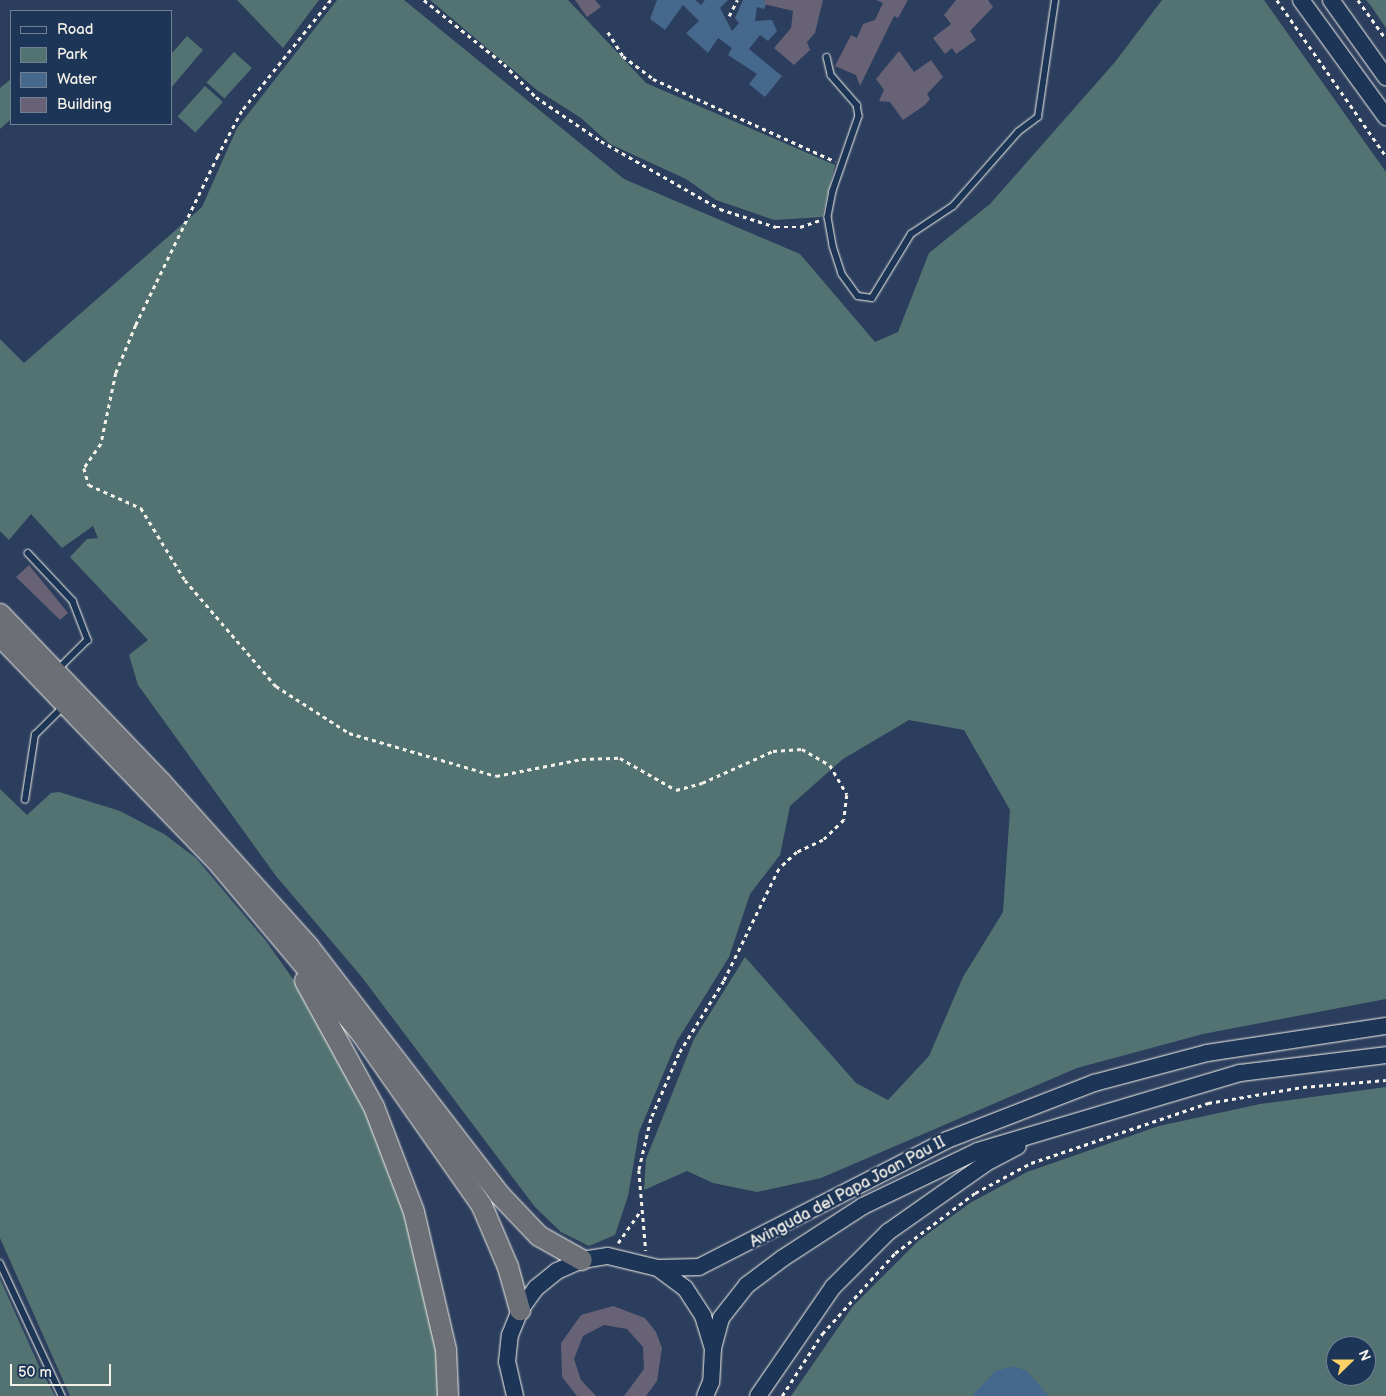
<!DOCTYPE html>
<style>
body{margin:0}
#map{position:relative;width:1386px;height:1396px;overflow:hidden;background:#2c3e5d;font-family:"Balsamiq Sans",sans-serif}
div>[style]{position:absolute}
.green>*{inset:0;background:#537373;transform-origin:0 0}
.water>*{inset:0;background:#46688d}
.building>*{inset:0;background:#676276}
.path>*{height:2.5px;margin-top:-1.25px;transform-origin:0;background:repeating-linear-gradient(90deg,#f4f1e8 0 4px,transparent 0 8px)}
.roads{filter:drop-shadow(0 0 1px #f4f1e8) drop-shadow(0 0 1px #f4f1e8)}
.service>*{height:5.5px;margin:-2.75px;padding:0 2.75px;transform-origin:2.75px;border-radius:2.75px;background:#1d3557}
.secondary>*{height:16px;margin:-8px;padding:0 8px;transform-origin:8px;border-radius:8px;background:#1d3557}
.motorway>*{height:20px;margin:-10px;padding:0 10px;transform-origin:10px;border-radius:10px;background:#6c6f75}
span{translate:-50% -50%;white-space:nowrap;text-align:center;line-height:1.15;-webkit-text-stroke:4.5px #1d3557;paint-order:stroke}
.street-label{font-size:16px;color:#f4f1e8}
.legend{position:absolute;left:10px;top:10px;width:162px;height:115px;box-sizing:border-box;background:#1d3557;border:1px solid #738091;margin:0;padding:6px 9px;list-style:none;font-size:15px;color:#f4f1e8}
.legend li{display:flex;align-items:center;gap:10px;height:25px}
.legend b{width:25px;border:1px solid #738091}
.north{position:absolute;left:1326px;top:1336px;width:50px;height:50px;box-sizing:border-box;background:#1d3557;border:1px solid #738091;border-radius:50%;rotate:68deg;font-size:14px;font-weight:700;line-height:20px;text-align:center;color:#f4f1e8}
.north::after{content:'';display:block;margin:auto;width:18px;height:22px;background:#ffd166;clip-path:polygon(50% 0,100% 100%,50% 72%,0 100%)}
.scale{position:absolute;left:10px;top:1364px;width:101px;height:22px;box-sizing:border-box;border:2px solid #f4f1e8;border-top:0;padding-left:6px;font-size:15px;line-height:18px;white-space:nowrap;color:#f4f1e8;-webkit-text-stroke:4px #1d3557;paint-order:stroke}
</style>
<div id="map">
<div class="green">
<div style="clip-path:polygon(237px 0,319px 0,283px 48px)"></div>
<div style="clip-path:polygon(337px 0,404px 0,624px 179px,800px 254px,875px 342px,898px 332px,929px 253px,990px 204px,1115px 62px,1162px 0,1264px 0,1386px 172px,1386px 999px,1203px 1034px,1077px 1068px,821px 1178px,757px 1192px,713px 1183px,687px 1171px,644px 1190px,646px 1159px,694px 1039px,745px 957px,856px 1083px,888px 1100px,929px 1056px,963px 977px,1003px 912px,1010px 810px,964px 730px,909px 720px,843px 759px,790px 806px,780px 855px,750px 894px,729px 957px,677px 1041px,639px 1132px,628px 1196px,615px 1235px,589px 1246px,561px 1232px,535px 1207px,361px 976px,276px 876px,138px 685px,129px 655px,148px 640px,70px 557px,87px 539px,98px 538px,93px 526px,62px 548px,31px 514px,9px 540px,0 531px,0 339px,24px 363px,202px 207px,237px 128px)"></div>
<div style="clip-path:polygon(430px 0,568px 0,646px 83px,835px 165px,822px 217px,774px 220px,754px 213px,716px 200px,686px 179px,610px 144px,581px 118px,537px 90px)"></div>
<div style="clip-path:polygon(1366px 0,1386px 0,1386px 28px,1371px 6px)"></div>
<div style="clip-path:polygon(187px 36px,203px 50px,171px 88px,171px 54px)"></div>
<div style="left:234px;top:52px;width:24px;height:41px;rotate:42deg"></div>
<div style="clip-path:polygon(11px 79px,11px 119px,0 129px,0 88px)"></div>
<div style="left:205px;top:86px;width:24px;height:41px;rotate:42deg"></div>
<div style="clip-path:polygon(0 789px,27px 815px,51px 793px,59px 792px,120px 811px,164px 834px,196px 858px,266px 941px,298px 986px,367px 1110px,398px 1186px,440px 1364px,440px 1396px,70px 1396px,0 1238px)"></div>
<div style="clip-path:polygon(evenodd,1386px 1087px,1386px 1396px,791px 1396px,853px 1306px,918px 1241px,970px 1203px,1027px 1172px,1159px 1126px,1260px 1104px,1386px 1087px,1336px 1346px,1366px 1346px,1366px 1376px,1336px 1376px,1336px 1346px)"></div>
<div style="clip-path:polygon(0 1279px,39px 1366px,55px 1396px,0 1396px)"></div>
</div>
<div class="water">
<div style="clip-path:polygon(657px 0,695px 0,701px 5px,705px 0,728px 0,720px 8px,732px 31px,739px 23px,735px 18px,743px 0,768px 0,764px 9px,757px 7px,755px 21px,772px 20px,777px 31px,768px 41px,760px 35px,749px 49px,782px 76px,765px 97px,749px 84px,757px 74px,728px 55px,732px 48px,718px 38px,708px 53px,686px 33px,699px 21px,683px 5px,665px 30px,650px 19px)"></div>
<div style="clip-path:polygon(1014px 1366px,1027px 1371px,1049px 1396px,972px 1396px,995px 1371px)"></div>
</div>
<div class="building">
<div style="clip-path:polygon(575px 0,595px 0,601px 7px,587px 17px)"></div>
<div style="clip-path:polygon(765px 0,823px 0,815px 33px,807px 42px,810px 50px,794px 65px,774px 48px,791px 28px,793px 11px,764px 4px)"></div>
<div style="clip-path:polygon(876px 0,908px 0,898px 18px,894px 16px,860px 86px,856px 75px,835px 66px,851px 35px,857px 38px,863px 24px,875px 20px,883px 3px)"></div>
<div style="clip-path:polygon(956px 0,988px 0,993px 7px,970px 31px,976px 40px,956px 54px,952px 48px,945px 54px,933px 38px,951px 24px,944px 15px)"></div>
<div style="clip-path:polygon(899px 51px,914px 72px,931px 60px,943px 77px,927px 94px,930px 99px,925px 105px,903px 120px,890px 102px,879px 101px,884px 90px,876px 79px)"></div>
<div style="clip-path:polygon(29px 565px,68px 613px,60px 620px,16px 577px)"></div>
<div style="clip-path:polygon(613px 1306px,645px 1318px,656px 1332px,662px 1348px,657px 1381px,646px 1396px,624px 1396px,644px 1369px,643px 1347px,627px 1329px,604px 1325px,583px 1336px,574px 1359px,581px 1380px,596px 1396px,577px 1396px,562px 1377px,561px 1343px,581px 1315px)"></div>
</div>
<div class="path">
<div style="left:331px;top:0;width:142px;rotate:128.7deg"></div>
<div style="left:242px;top:111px;width:51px;rotate:118.1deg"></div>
<div style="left:218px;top:156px;width:188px;rotate:115.9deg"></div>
<div style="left:136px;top:325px;width:52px;rotate:112.6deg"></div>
<div style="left:116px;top:373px;width:73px;rotate:101.9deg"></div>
<div style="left:101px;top:444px;width:29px;rotate:125deg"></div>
<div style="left:84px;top:468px;width:18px;rotate:74deg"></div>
<div style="left:89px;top:485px;width:57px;rotate:23.9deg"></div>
<div style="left:141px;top:508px;width:84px;rotate:58.6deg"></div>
<div style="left:185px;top:580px;width:140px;rotate:49.4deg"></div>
<div style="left:276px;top:686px;width:87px;rotate:32.8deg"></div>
<div style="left:349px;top:733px;width:153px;rotate:16.3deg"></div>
<div style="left:496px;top:776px;width:88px;rotate:-11.2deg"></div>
<div style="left:582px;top:759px;width:38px;rotate:-2deg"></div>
<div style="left:620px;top:758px;width:64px;rotate:29.7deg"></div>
<div style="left:676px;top:790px;width:27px;rotate:-15deg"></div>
<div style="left:702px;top:783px;width:78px;rotate:-24.3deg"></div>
<div style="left:773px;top:751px;width:29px;rotate:-4deg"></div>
<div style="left:802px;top:749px;width:32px;rotate:30deg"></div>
<div style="left:830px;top:765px;width:34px;rotate:60deg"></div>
<div style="left:847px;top:795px;width:25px;rotate:97deg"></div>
<div style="left:844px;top:820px;width:29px;rotate:136deg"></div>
<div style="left:823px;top:840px;width:29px;rotate:155deg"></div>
<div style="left:797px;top:852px;width:25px;rotate:137deg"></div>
<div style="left:779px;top:869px;width:125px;rotate:116.2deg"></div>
<div style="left:724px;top:981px;width:86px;rotate:121.7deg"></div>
<div style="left:679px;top:1054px;width:71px;rotate:113.3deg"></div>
<div style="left:651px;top:1119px;width:52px;rotate:103.2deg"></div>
<div style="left:639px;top:1170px;width:81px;rotate:85.1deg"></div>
<div style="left:424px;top:0;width:102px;rotate:38.7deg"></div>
<div style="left:504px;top:64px;width:46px;rotate:45.9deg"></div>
<div style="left:536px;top:97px;width:78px;rotate:34.1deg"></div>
<div style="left:601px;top:141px;width:137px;rotate:29.7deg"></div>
<div style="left:720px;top:209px;width:59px;rotate:17.8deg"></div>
<div style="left:776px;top:227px;width:24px"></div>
<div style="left:800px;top:227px;width:21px;rotate:-19deg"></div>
<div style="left:1277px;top:0;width:190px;rotate:55.1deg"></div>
<div style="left:1358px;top:0;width:48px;rotate:54.3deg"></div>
<div style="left:729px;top:16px;width:18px;rotate:-63deg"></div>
<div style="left:608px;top:32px;width:28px;rotate:58deg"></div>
<div style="left:623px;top:56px;width:38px;rotate:37deg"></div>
<div style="left:653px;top:79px;width:200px;rotate:24.3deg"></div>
<div style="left:618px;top:1243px;width:39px;rotate:-55deg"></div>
<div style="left:782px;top:1396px;width:74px;rotate:-57.2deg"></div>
<div style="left:822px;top:1334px;width:109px;rotate:-48deg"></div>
<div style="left:895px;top:1253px;width:100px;rotate:-36.9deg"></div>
<div style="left:975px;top:1193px;width:64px;rotate:-28.2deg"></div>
<div style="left:1031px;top:1163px;width:187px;rotate:-18.7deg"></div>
<div style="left:1208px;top:1103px;width:96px;rotate:-9.6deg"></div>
<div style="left:1303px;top:1087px;width:83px;rotate:-4.8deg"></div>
</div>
<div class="roads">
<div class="service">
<div style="left:827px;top:57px;width:18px;rotate:77deg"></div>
<div style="left:831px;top:75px;width:40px;rotate:49deg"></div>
<div style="left:857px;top:105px;width:11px;rotate:80deg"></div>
<div style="left:859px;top:116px;width:79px;rotate:109.1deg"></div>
<div style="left:833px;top:191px;width:26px;rotate:101deg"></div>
<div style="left:828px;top:217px;width:29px;rotate:80deg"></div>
<div style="left:833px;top:246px;width:29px;rotate:72deg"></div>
<div style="left:842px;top:274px;width:27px;rotate:54deg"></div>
<div style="left:858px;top:296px;width:14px;rotate:8deg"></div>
<div style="left:872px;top:298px;width:75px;rotate:-58.6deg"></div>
<div style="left:911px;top:234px;width:50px;rotate:-33.7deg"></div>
<div style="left:953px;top:206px;width:98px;rotate:-48.7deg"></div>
<div style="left:1018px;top:132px;width:25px;rotate:-37deg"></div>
<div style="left:1038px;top:117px;width:118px;rotate:-81.7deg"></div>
<div style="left:28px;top:553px;width:66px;rotate:46.8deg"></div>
<div style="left:73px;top:601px;width:42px;rotate:69deg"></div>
<div style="left:88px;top:640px;width:41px;rotate:135deg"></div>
<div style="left:25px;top:800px;width:66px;rotate:-81.3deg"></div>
<div style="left:35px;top:735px;width:40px;rotate:-45deg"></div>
<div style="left:0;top:1263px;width:147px;rotate:65deg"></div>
</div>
<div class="secondary">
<div style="left:1301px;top:0;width:145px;rotate:54deg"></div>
<div style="left:1331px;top:0;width:95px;rotate:54.5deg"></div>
<div style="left:658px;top:1268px;width:41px;rotate:-1.4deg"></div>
<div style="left:699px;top:1267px;width:279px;rotate:-27.1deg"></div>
<div style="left:947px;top:1140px;width:158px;rotate:-21.2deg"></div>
<div style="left:1094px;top:1083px;width:117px;rotate:-14.9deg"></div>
<div style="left:1207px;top:1053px;width:181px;rotate:-8.6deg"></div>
<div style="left:713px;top:1348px;width:31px;rotate:-75deg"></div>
<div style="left:721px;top:1318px;width:42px;rotate:-51.8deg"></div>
<div style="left:747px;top:1285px;width:45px;rotate:-36.9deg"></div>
<div style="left:783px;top:1258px;width:95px;rotate:-33deg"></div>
<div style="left:863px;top:1206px;width:127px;rotate:-25.6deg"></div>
<div style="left:978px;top:1151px;width:273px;rotate:-16.6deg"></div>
<div style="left:1240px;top:1073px;width:147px;rotate:-7deg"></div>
<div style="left:515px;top:1396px;width:35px;rotate:-103deg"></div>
<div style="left:507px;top:1362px;width:27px;rotate:-84deg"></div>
<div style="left:510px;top:1335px;width:27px;rotate:-68deg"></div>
<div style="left:520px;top:1310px;width:27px;rotate:-54deg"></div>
<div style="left:536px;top:1288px;width:27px;rotate:-39deg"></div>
<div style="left:557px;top:1271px;width:27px;rotate:-24deg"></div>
<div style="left:582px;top:1260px;width:26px;rotate:-9deg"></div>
<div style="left:608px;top:1256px;width:51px;rotate:13.5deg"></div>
<div style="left:658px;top:1268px;width:34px;rotate:37deg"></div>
<div style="left:685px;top:1288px;width:33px;rotate:57deg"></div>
<div style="left:703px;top:1316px;width:34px;rotate:73deg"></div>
<div style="left:713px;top:1348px;width:34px;rotate:93deg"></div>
<div style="left:711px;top:1382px;width:15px;rotate:113deg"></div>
<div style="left:758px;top:1396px;width:132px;rotate:-55.5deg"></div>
<div style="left:833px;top:1287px;width:78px;rotate:-45deg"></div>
<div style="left:888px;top:1232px;width:120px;rotate:-35.1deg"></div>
<div style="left:986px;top:1163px;width:36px;rotate:-28deg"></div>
</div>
<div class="motorway">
<div style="left:0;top:614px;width:234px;rotate:46.2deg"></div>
<div style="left:162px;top:783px;width:220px;rotate:48.1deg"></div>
<div style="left:309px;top:947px;width:312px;rotate:52.4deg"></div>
<div style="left:499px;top:1194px;width:58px;rotate:46.4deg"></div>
<div style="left:539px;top:1236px;width:49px;rotate:29.2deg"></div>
<div style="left:0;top:636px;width:318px;rotate:46.1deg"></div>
<div style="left:220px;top:865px;width:219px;rotate:50deg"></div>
<div style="left:361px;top:1033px;width:211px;rotate:55deg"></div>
<div style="left:482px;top:1206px;width:66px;rotate:66.9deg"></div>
<div style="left:508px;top:1267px;width:45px;rotate:74.4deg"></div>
<div style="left:305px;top:981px;width:144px;rotate:61.3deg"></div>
<div style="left:374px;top:1107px;width:112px;rotate:69.1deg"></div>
<div style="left:414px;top:1212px;width:142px;rotate:76.9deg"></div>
<div style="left:446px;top:1350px;width:46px;rotate:87.5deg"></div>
</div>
</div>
<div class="street-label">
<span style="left:848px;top:1193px;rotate:-28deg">Avinguda del Papa Joan Pau II</span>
</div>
<ul class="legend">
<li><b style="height:6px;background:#1d3557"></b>Road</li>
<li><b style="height:14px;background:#537373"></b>Park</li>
<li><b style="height:14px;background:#46688d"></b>Water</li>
<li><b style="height:14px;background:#676276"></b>Building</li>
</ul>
<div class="north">N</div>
<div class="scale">50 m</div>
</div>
